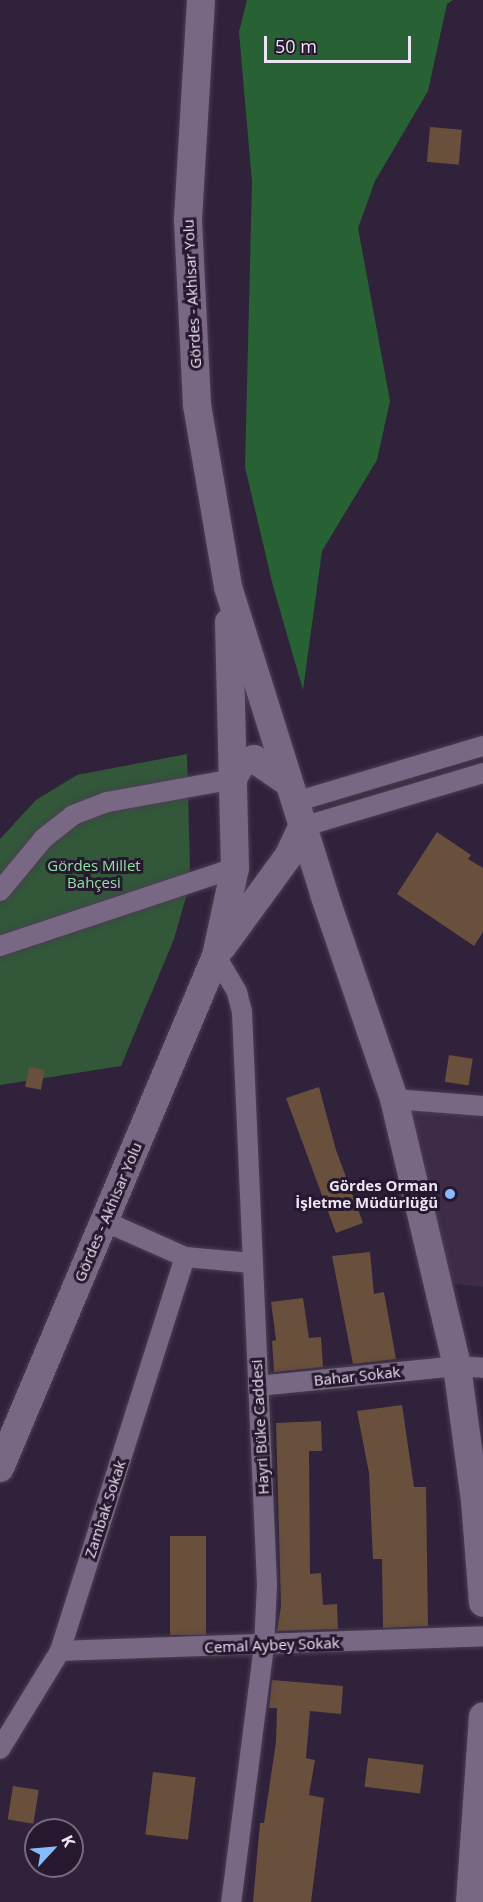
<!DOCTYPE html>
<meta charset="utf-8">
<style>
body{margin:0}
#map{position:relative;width:483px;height:1902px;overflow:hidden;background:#30223a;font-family:"Open Sans",sans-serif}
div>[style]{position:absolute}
.built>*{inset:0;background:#3d2b48}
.green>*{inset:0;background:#325739}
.forest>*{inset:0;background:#276134}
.building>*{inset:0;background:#69503c;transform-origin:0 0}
.roads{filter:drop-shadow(0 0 2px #4b3f53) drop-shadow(0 0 2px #4b3f53)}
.street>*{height:20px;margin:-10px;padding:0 10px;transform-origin:10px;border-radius:10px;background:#786883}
.secondary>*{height:28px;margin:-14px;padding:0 14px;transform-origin:14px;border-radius:14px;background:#786883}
.dots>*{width:16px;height:16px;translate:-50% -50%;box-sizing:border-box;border:3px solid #26192f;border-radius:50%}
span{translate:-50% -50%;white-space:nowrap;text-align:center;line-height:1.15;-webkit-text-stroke:6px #26192f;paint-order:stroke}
.street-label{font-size:15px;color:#ede4f3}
.park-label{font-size:15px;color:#90e29e}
.poi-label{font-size:15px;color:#ede4f3;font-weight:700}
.right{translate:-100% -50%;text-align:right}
.north{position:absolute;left:24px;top:1818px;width:60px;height:60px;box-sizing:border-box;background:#26192f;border:2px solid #766a7d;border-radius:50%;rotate:64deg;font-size:16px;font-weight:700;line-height:24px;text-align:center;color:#ede4f3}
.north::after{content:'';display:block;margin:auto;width:21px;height:27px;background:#88bbfc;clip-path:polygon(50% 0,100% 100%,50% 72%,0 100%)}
.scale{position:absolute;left:264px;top:36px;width:147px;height:27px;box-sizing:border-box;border:3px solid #ede4f3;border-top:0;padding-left:8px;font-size:18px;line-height:21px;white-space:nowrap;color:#ede4f3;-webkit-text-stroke:4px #26192f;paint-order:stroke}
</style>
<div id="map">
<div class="built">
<div style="clip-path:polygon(394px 1099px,483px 1106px,483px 1287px,438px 1282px)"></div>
</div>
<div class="green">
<div style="clip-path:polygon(187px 754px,190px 869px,186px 897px,174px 939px,121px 1066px,0 1085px,0 839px,36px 800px,77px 775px)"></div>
</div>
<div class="forest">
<div style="clip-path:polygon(247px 0,453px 0,447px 4px,428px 91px,375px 181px,358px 228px,390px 401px,377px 460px,322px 551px,303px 690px,273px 586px,245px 467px,252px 182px,239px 32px)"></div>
</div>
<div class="building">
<div style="left:430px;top:127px;width:32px;height:35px;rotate:5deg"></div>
<div style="clip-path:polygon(437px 832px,471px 855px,468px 859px,483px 868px,483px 932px,474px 946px,397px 894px)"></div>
<div style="left:449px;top:1055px;width:24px;height:27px;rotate:9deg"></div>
<div style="left:29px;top:1067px;width:16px;height:20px;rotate:11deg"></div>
<div style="clip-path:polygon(319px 1087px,336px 1150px,363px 1223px,336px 1233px,286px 1098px)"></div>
<div style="clip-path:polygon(370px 1252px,374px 1294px,384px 1292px,396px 1359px,353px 1364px,332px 1256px)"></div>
<div style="clip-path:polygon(303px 1298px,309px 1338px,321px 1337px,323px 1367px,274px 1372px,272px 1341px,276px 1340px,271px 1302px)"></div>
<div style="clip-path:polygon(402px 1405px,414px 1487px,426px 1487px,428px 1626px,383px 1628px,382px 1559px,373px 1559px,369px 1473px,357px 1411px)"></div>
<div style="clip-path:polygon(321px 1421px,322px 1451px,309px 1451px,310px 1574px,321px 1573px,323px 1605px,337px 1604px,338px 1629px,277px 1631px,281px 1606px,276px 1423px)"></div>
<div style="left:170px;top:1536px;width:36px;height:99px"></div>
<div style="clip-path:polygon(272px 1680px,343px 1686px,341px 1714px,310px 1711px,306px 1758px,315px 1760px,309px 1795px,324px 1798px,311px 1902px,253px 1902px,260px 1823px,264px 1823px,276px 1742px,277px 1708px,269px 1708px)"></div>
<div style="left:368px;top:1758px;width:56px;height:29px;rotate:7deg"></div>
<div style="left:153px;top:1772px;width:43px;height:63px;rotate:7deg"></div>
<div style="left:13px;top:1786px;width:26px;height:34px;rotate:9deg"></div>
</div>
<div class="roads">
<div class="street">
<div style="left:295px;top:802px;width:196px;rotate:-16.6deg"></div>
<div style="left:302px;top:827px;width:189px;rotate:-16.6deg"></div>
<div style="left:0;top:891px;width:69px;rotate:-50.3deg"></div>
<div style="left:44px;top:838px;width:37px;rotate:-38deg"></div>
<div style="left:73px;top:815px;width:36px;rotate:-21deg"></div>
<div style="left:107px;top:802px;width:128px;rotate:-10.3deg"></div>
<div style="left:0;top:946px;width:248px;rotate:-18.4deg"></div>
<div style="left:216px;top:956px;width:42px;rotate:59.7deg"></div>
<div style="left:237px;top:992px;width:21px;rotate:76deg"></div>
<div style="left:242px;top:1012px;width:574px;rotate:87.5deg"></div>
<div style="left:267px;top:1585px;width:61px;rotate:92.8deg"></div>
<div style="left:264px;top:1646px;width:258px;rotate:97.3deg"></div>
<div style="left:394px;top:1099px;width:89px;rotate:4.5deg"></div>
<div style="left:104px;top:1221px;width:89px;rotate:24deg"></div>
<div style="left:185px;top:1257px;width:67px;rotate:5.1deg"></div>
<div style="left:258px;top:1386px;width:200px;rotate:-5.7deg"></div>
<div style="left:457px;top:1366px;width:26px;rotate:4deg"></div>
<div style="left:60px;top:1651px;width:423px;rotate:-2deg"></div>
<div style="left:0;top:1749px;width:115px;rotate:-58.5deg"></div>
<div style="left:60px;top:1651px;width:413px;rotate:-72.4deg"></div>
</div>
<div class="secondary">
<div style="left:201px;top:0;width:221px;rotate:93.4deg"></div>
<div style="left:188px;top:221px;width:184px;rotate:87.2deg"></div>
<div style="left:197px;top:405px;width:185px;rotate:80.3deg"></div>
<div style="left:228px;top:587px;width:325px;rotate:72.6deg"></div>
<div style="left:325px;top:897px;width:213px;rotate:71.1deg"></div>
<div style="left:394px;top:1099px;width:274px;rotate:76.7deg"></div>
<div style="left:457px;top:1366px;width:136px;rotate:82.4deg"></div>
<div style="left:475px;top:1501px;width:102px;rotate:85.5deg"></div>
<div style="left:233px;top:779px;width:17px;rotate:-62deg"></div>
<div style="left:241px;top:764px;width:14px;rotate:-21deg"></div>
<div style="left:254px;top:759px;width:42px;rotate:34.4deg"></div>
<div style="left:222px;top:947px;width:114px;rotate:-53.9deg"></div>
<div style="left:289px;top:855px;width:31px;rotate:-65deg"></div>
<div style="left:0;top:1468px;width:556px;rotate:-67.13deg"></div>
<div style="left:216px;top:956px;width:90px;rotate:-77.8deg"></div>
<div style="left:235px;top:868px;width:246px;rotate:-91.4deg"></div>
<div style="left:470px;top:1902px;width:186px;rotate:-86deg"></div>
</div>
</div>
<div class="dots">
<div style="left:450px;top:1194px;background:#88bbfc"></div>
</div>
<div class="street-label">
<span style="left:192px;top:294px;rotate:-93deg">Gördes - Akhisar Yolu</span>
<span style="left:108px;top:1212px;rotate:-67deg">Gördes - Akhisar Yolu</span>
<span style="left:357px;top:1376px;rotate:-6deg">Bahar Sokak</span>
<span style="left:260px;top:1427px;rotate:-93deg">Hayri Büke Caddesi</span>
<span style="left:105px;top:1509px;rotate:-72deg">Zambak Sokak</span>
<span style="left:272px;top:1645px;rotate:-2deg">Cemal Aybey Sokak</span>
</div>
<div class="park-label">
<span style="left:94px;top:874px">Gördes Millet<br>Bahçesi</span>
</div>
<div class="poi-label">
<span class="right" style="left:438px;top:1194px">Gördes Orman<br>İşletme Müdürlüğü</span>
</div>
<div class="north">K</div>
<div class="scale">50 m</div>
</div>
